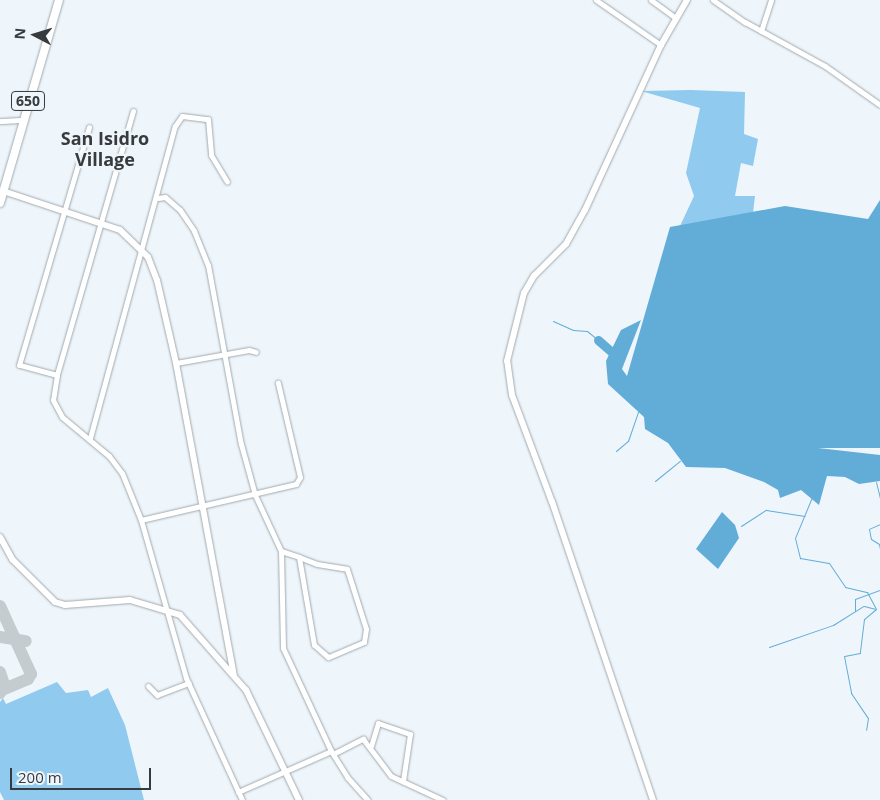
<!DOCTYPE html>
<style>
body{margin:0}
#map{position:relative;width:880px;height:800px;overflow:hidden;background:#eef6fb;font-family:"Open Sans",sans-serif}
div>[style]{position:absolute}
.green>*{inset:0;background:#90caef}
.water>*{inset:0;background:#62acd8}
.stream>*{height:1px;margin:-0.5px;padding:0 0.5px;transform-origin:0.5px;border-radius:0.5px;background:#62acd8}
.river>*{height:9px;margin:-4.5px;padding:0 4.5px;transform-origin:4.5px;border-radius:4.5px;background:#62acd8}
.taxiway>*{height:12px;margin:-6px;padding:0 6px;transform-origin:6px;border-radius:6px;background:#c5ccd0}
.roads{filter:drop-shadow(0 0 1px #a1a9ae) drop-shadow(0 0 1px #a1a9ae)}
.minor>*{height:5px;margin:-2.5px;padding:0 2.5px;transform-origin:2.5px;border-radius:2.5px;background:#fff}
.tertiary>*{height:6px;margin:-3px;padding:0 3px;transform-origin:3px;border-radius:3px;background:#fff}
.primary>*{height:8px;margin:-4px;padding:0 4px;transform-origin:4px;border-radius:4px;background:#fff}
span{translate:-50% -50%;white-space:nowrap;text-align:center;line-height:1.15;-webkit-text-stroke:4.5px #eef6fb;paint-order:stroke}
.shield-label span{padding:1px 4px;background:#eef6fb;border:1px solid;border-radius:4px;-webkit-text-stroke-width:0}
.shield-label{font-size:14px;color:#383b3d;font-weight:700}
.quarter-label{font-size:18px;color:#383b3d;font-weight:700}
.north{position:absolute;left:10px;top:10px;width:50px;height:50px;-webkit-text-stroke:4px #eef6fb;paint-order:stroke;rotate:275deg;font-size:14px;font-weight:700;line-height:20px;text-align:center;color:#383b3d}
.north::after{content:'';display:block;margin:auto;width:18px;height:22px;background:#383b3d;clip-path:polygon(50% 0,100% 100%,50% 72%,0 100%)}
.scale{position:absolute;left:10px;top:768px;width:141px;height:22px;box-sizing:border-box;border:2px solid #383b3d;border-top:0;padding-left:6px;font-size:15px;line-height:18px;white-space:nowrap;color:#383b3d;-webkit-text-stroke:4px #eef6fb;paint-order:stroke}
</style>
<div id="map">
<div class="green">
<div style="clip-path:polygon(691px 90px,745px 92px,744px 134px,758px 139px,753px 166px,741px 163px,735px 196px,755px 196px,753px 213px,680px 226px,694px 196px,686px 173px,700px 108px,641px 91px)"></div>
<div style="clip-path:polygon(57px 682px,66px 693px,88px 690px,91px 697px,108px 688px,125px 725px,144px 800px,4px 800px,0 792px,0 702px,3px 698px,6px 704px)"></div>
</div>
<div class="water">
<div style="clip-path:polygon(880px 200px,880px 448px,818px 448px,880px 455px,880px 481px,859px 484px,845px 477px,827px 476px,819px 505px,801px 490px,780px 498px,778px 490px,764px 482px,725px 468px,686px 467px,668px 443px,645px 429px,644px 417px,608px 384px,606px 361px,621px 330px,641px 320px,622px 369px,627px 376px,670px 227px,785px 206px,868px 219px)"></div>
<div style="clip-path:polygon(722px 512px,735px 525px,739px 538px,718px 569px,696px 549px)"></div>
</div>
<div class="stream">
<div style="left:553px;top:321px;width:22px;rotate:24deg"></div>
<div style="left:573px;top:330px;width:14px;rotate:4deg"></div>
<div style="left:587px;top:331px;width:14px;rotate:39deg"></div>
<div style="left:616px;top:451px;width:16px;rotate:-40deg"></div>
<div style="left:628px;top:441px;width:31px;rotate:-71deg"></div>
<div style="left:655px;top:481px;width:32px;rotate:-39deg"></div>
<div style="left:876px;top:482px;width:16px;rotate:76deg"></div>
<div style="left:812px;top:497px;width:44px;rotate:112.5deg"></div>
<div style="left:795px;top:538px;width:21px;rotate:76deg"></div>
<div style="left:800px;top:558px;width:29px;rotate:10deg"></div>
<div style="left:829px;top:563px;width:29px;rotate:56deg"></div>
<div style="left:845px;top:587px;width:23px;rotate:13deg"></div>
<div style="left:867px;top:592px;width:19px;rotate:62deg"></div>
<div style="left:876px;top:609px;width:16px;rotate:140deg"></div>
<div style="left:864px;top:619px;width:34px;rotate:97deg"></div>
<div style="left:860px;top:653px;width:16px;rotate:169deg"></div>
<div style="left:844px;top:656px;width:38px;rotate:79deg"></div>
<div style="left:851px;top:693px;width:30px;rotate:56deg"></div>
<div style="left:868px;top:718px;width:12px;rotate:99deg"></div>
<div style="left:880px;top:524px;width:12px;rotate:156deg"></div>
<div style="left:869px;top:529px;width:10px;rotate:79deg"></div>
<div style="left:871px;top:539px;width:9px;rotate:32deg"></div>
<div style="left:879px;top:544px;width:5px;rotate:79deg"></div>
<div style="left:741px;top:526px;width:30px;rotate:-33deg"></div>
<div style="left:766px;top:510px;width:39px;rotate:9deg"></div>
<div style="left:855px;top:611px;width:12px;rotate:-90deg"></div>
<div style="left:855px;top:599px;width:27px;rotate:-20deg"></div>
<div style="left:769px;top:647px;width:68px;rotate:-19deg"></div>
<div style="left:833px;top:625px;width:36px;rotate:-32deg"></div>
<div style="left:864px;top:606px;width:11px;rotate:15deg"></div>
</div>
<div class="river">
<div style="left:598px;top:340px;width:21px;rotate:41deg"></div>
<div style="left:614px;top:354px;width:7px;rotate:82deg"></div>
</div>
<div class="taxiway">
<div style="left:0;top:606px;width:75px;rotate:65.5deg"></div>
<div style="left:31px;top:674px;width:6px;rotate:121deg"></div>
<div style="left:28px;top:679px;width:28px;rotate:157deg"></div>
<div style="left:0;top:637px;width:26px;rotate:9deg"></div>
<div style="left:0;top:672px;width:13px;rotate:72deg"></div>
<div style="left:4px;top:684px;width:10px;rotate:114deg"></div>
</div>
<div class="roads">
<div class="minor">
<div style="left:596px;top:0;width:79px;rotate:34.7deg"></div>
<div style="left:651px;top:0;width:31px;rotate:36deg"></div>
<div style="left:713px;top:0;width:39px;rotate:35deg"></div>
<div style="left:745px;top:22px;width:91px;rotate:28.8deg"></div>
<div style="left:825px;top:66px;width:67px;rotate:35.3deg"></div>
<div style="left:761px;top:31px;width:33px;rotate:-72deg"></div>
<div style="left:133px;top:111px;width:275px;rotate:106.1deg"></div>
<div style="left:57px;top:375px;width:25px;rotate:99deg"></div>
<div style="left:53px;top:400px;width:19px;rotate:62deg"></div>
<div style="left:62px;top:417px;width:61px;rotate:39.7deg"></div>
<div style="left:109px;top:456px;width:21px;rotate:53deg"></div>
<div style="left:122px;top:473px;width:51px;rotate:68deg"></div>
<div style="left:141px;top:520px;width:164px;rotate:74.1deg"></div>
<div style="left:186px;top:678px;width:134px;rotate:65.3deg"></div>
<div style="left:0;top:121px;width:22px;rotate:-3deg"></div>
<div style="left:158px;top:198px;width:7px;rotate:-8deg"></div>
<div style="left:165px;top:197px;width:20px;rotate:41deg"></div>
<div style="left:180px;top:210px;width:25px;rotate:56deg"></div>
<div style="left:194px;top:231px;width:37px;rotate:68deg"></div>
<div style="left:208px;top:265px;width:182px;rotate:79.6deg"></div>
<div style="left:241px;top:444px;width:53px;rotate:74.6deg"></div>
<div style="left:255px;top:495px;width:62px;rotate:65.1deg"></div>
<div style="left:281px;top:551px;width:97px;rotate:88.8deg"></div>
<div style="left:283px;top:648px;width:114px;rotate:65deg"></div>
<div style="left:331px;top:751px;width:31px;rotate:58deg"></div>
<div style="left:347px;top:777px;width:31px;rotate:48deg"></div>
<div style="left:176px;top:363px;width:74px;rotate:-10.1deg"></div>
<div style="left:249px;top:350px;width:7px;rotate:16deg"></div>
<div style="left:57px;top:375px;width:39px;rotate:-165deg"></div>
<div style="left:19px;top:365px;width:248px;rotate:-73.6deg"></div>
<div style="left:90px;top:438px;width:323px;rotate:-74.8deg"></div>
<div style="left:175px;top:126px;width:12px;rotate:-55deg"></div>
<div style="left:182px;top:116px;width:26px;rotate:7deg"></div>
<div style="left:208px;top:119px;width:36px;rotate:85deg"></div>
<div style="left:211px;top:155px;width:31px;rotate:59deg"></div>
<div style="left:141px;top:520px;width:159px;rotate:-13.1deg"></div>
<div style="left:296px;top:484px;width:8px;rotate:-60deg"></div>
<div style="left:300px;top:477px;width:97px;rotate:-103.2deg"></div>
<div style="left:281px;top:551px;width:19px;rotate:18deg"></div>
<div style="left:299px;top:557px;width:19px;rotate:21deg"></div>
<div style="left:317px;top:564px;width:30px;rotate:9deg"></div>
<div style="left:347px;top:569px;width:63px;rotate:72.4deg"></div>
<div style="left:366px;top:629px;width:13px;rotate:99deg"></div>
<div style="left:364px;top:642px;width:39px;rotate:157deg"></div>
<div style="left:328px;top:657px;width:18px;rotate:-139deg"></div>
<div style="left:314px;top:645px;width:89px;rotate:-99.7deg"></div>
<div style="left:148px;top:686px;width:13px;rotate:45deg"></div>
<div style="left:157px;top:695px;width:34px;rotate:-21deg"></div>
<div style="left:371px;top:746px;width:24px;rotate:-73deg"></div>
<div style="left:378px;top:723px;width:34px;rotate:19deg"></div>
<div style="left:410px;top:734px;width:48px;rotate:98.5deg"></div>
<div style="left:333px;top:754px;width:34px;rotate:-27deg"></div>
<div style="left:363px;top:739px;width:46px;rotate:52.9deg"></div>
<div style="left:391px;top:776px;width:57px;rotate:24.8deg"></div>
<div style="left:238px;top:792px;width:102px;rotate:-23.8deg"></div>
</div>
<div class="tertiary">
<div style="left:3px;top:191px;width:123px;rotate:18.4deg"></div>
<div style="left:120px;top:230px;width:39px;rotate:44deg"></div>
<div style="left:148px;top:257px;width:25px;rotate:69deg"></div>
<div style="left:157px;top:280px;width:85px;rotate:77.1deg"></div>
<div style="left:176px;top:363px;width:317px;rotate:79.5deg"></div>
<div style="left:0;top:537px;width:26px;rotate:61deg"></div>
<div style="left:13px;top:560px;width:59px;rotate:45deg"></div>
<div style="left:55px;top:602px;width:10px;rotate:17deg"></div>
<div style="left:65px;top:605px;width:65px;rotate:-4.4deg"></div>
<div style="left:130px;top:600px;width:52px;rotate:16.7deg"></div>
<div style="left:180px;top:615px;width:100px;rotate:48.7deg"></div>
<div style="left:246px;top:690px;width:122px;rotate:64.3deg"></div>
<div style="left:653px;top:800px;width:315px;rotate:-108.7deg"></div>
<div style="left:552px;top:502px;width:114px;rotate:-110.5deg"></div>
<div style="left:512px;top:395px;width:34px;rotate:-98deg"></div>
<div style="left:507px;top:361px;width:70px;rotate:-76deg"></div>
<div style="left:524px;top:293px;width:20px;rotate:-60deg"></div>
<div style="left:534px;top:276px;width:45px;rotate:-45deg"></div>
<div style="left:566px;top:244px;width:39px;rotate:-61deg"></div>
<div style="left:585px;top:210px;width:182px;rotate:-65.3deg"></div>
<div style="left:661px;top:45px;width:52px;rotate:-60deg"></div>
</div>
<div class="primary">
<div style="left:0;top:203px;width:211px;rotate:-73.8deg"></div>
</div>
</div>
<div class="shield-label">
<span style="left:28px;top:101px">650</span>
</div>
<div class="quarter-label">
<span style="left:105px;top:149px">San Isidro<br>Village</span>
</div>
<div class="north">N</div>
<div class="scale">200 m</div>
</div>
